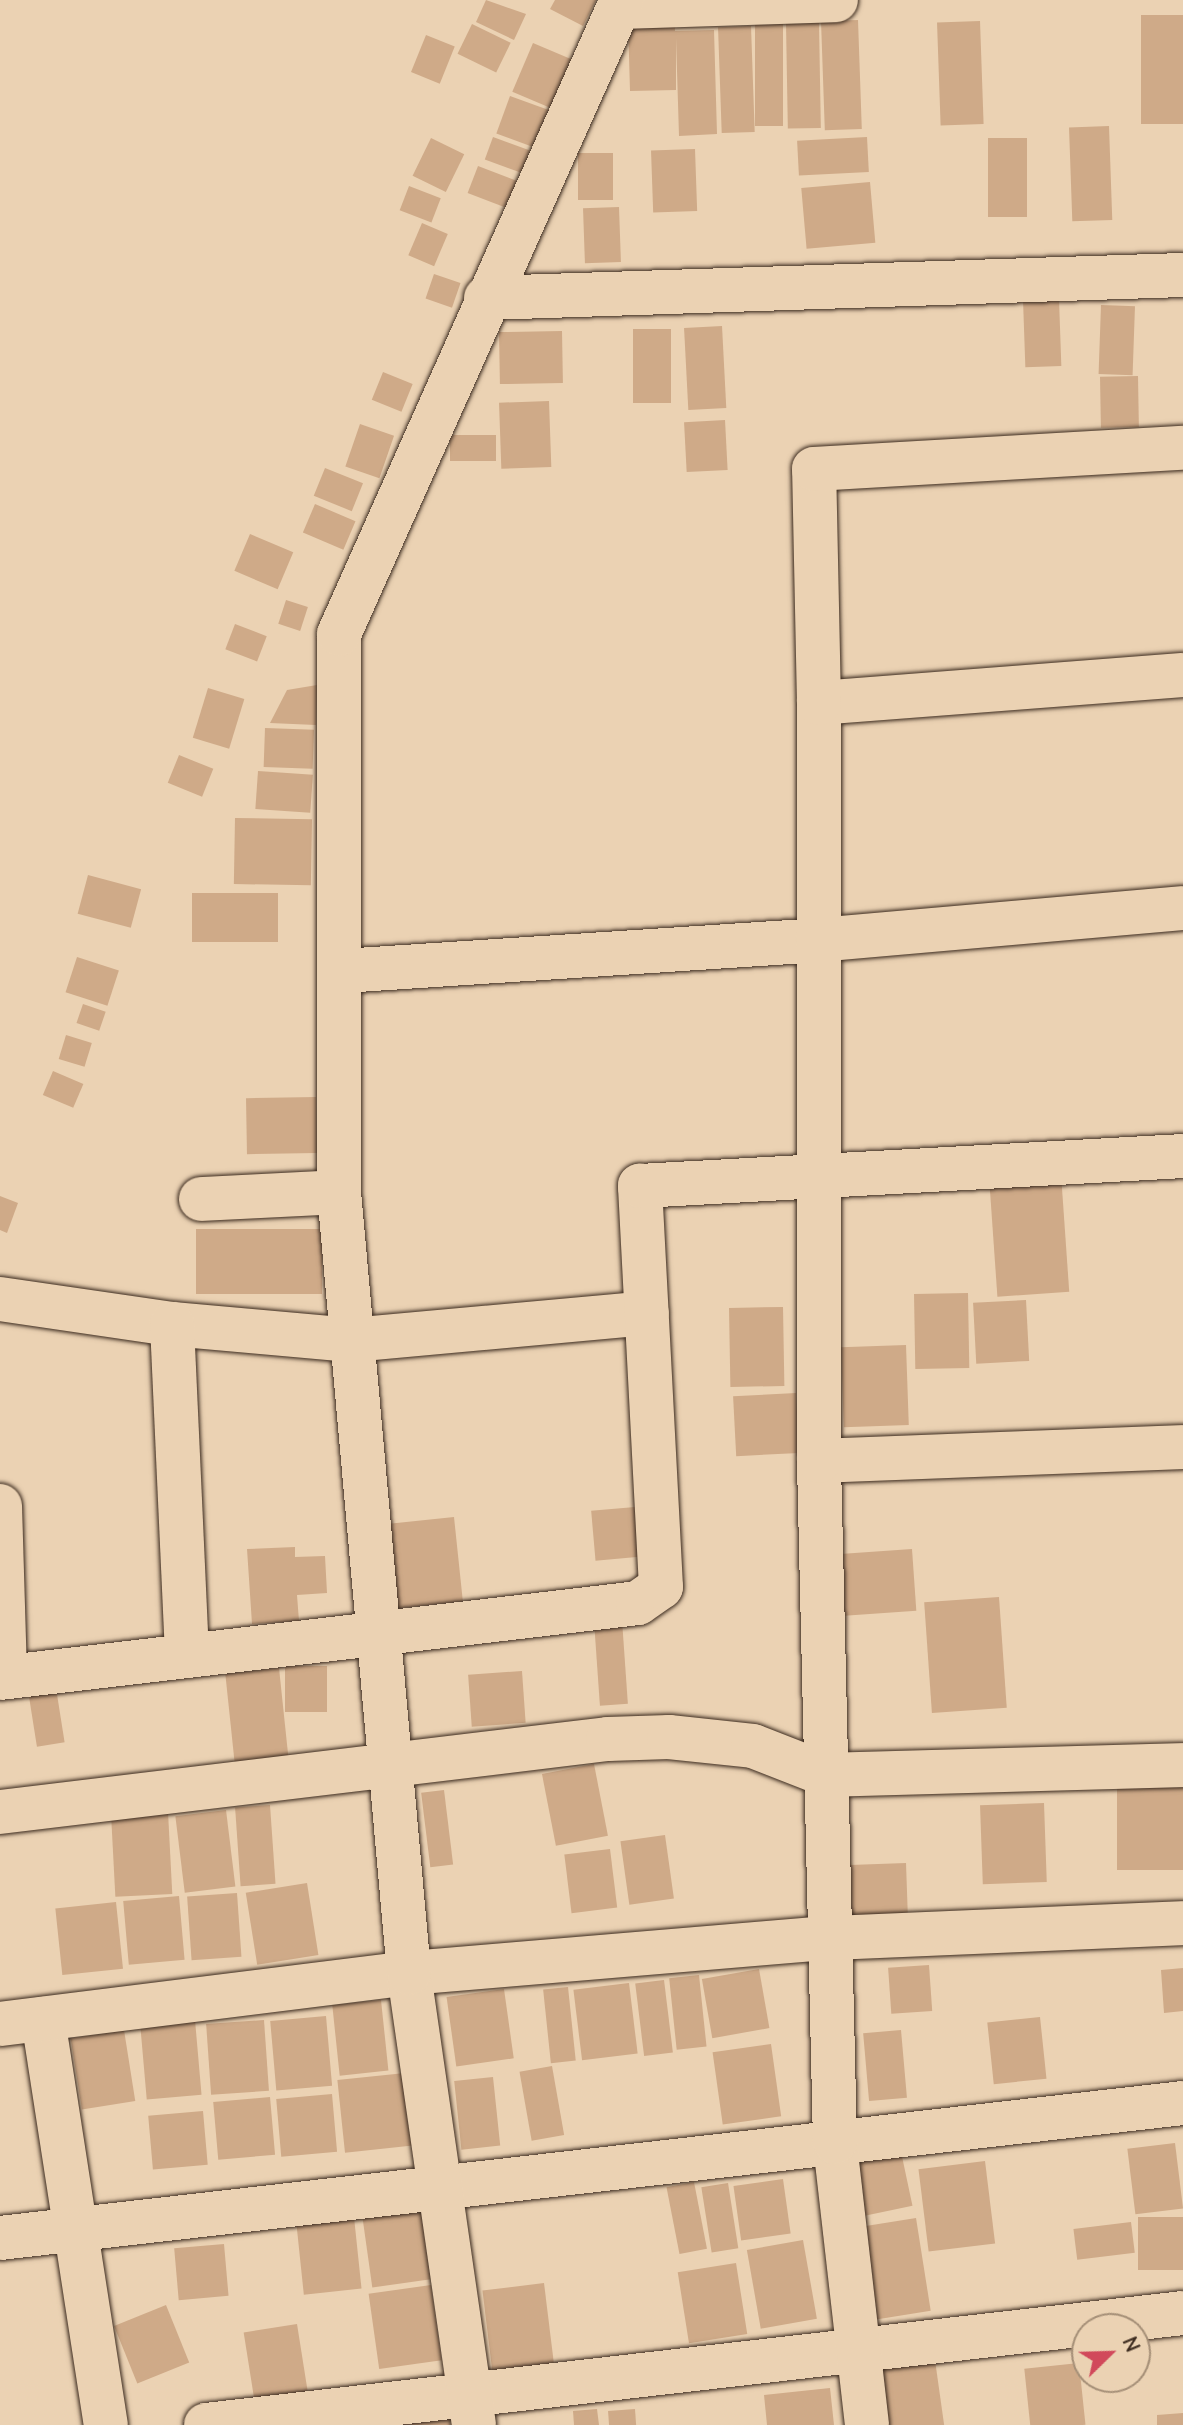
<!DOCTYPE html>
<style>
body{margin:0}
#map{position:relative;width:1183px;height:2425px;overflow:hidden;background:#ebd2b3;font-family:"Comic Neue",sans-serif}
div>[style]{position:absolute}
.building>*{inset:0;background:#cfaa88;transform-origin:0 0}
.roads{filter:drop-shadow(0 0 2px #3b2a1e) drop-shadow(0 0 2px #3b2a1e)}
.minor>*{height:44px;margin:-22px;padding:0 22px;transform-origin:22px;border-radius:22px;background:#ebd2b3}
span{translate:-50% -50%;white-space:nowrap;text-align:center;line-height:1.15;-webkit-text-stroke:7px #ebd2b3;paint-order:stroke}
.north{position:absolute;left:1071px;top:2313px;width:80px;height:80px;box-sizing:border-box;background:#ebd2b3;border:2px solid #a58f77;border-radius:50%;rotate:67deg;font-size:22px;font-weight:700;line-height:32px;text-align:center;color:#3b2a1e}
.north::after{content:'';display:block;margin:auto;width:28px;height:36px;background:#d1495b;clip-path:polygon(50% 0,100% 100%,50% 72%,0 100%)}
</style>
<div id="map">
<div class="building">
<div style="clip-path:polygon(486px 0,526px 14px,514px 40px,476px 22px)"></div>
<div style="clip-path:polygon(555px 0,596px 0,583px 26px,550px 9px)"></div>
<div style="left:1183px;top:15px;width:109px;height:42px;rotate:90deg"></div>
<div style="left:858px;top:20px;width:109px;height:37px;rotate:88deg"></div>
<div style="clip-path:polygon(675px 21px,675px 31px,714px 30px,717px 134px,679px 136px,676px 38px,676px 90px,630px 91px,628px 22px)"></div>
<div style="left:980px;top:21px;width:103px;height:43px;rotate:88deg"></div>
<div style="left:819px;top:23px;width:105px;height:33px;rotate:89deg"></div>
<div style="left:472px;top:24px;width:43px;height:33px;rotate:26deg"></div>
<div style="left:755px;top:24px;width:28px;height:102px"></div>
<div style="left:751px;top:26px;width:106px;height:33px;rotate:88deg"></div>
<div style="left:426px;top:35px;width:31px;height:40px;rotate:22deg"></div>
<div style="left:533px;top:43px;width:52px;height:53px;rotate:23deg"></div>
<div style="left:510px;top:96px;width:47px;height:40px;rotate:20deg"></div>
<div style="left:1109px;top:126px;width:94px;height:40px;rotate:88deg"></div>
<div style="left:493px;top:137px;width:46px;height:24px;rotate:20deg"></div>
<div style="left:867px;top:137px;width:35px;height:70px;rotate:87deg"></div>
<div style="left:431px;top:138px;width:37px;height:42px;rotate:26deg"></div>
<div style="left:988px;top:138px;width:39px;height:79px"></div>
<div style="left:695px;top:149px;width:62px;height:44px;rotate:88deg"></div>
<div style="left:578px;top:153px;width:35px;height:47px"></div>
<div style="left:478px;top:166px;width:48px;height:29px;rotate:21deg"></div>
<div style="left:870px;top:182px;width:61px;height:69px;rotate:85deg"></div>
<div style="left:409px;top:186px;width:34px;height:26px;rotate:21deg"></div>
<div style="left:619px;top:207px;width:55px;height:36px;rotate:88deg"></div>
<div style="left:422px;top:223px;width:28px;height:35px;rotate:23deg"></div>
<div style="left:434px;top:274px;width:28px;height:26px;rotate:19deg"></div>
<div style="left:1059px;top:299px;width:67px;height:36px;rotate:88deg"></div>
<div style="left:1101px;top:305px;width:34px;height:69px;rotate:2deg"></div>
<div style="left:722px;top:326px;width:82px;height:38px;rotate:87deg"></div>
<div style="left:633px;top:329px;width:38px;height:74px"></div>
<div style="left:562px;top:331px;width:52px;height:63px;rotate:89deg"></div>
<div style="left:383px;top:372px;width:32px;height:30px;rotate:22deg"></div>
<div style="left:1138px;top:376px;width:51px;height:38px;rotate:89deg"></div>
<div style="left:549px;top:401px;width:66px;height:50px;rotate:88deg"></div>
<div style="left:725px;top:420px;width:50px;height:41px;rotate:87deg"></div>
<div style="left:360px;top:424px;width:36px;height:45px;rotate:19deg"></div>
<div style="left:450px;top:435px;width:46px;height:26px"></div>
<div style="left:325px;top:468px;width:41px;height:30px;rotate:22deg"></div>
<div style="left:315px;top:504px;width:44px;height:31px;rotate:23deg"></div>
<div style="left:250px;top:534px;width:47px;height:40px;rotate:23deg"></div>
<div style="left:286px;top:600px;width:23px;height:25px;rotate:18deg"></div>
<div style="left:235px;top:624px;width:34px;height:27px;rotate:21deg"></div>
<div style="clip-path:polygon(317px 685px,316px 725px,270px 723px,287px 690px)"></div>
<div style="left:208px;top:688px;width:38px;height:52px;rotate:17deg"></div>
<div style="left:265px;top:728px;width:49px;height:39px;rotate:2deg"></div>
<div style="left:179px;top:755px;width:37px;height:30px;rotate:22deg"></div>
<div style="left:258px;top:771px;width:55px;height:38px;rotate:4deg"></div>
<div style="left:235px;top:818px;width:77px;height:66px;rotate:1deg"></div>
<div style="left:88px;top:875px;width:55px;height:40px;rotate:15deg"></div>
<div style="left:192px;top:893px;width:86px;height:49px"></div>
<div style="left:77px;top:957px;width:44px;height:37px;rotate:18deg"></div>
<div style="left:83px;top:1004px;width:24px;height:20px;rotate:19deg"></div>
<div style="left:66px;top:1035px;width:27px;height:25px;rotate:17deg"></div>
<div style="left:53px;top:1071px;width:33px;height:26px;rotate:23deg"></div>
<div style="left:316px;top:1097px;width:56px;height:70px;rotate:89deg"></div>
<div style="left:1061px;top:1174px;width:118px;height:72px;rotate:86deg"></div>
<div style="clip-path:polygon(0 1196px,18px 1203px,7px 1233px,0 1230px)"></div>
<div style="left:196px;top:1229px;width:126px;height:65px"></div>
<div style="left:968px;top:1293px;width:75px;height:54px;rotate:89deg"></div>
<div style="left:1026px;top:1300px;width:61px;height:53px;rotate:87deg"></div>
<div style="left:783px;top:1307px;width:79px;height:54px;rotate:89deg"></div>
<div style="left:906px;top:1345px;width:80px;height:65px;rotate:88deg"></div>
<div style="left:796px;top:1393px;width:60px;height:63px;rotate:87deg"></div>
<div style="left:635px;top:1507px;width:50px;height:44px;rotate:85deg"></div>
<div style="left:454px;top:1517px;width:85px;height:65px;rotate:84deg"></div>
<div style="clip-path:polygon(295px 1547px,295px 1557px,325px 1556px,327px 1593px,297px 1595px,299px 1621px,252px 1624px,247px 1549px)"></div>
<div style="left:912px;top:1549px;width:62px;height:79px;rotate:86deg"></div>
<div style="left:999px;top:1597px;width:111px;height:75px;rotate:86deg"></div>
<div style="left:622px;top:1620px;width:84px;height:28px;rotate:86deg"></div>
<div style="left:285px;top:1666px;width:42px;height:46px"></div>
<div style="left:279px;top:1668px;width:90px;height:54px;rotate:84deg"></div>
<div style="left:522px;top:1671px;width:52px;height:54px;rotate:86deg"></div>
<div style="left:56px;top:1688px;width:55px;height:28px;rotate:81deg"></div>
<div style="left:594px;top:1764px;width:73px;height:53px;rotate:79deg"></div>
<div style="left:1183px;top:1787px;width:83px;height:66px;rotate:90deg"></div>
<div style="left:444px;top:1790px;width:75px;height:23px;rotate:83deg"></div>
<div style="left:1044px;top:1803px;width:79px;height:64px;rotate:88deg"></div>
<div style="left:270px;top:1805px;width:79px;height:35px;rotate:86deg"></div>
<div style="left:226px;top:1810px;width:77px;height:51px;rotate:83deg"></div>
<div style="left:168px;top:1812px;width:82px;height:57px;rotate:87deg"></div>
<div style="left:665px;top:1835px;width:64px;height:45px;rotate:82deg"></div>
<div style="left:610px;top:1849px;width:59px;height:46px;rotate:83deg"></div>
<div style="left:906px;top:1863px;width:56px;height:56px;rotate:88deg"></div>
<div style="left:307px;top:1883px;width:73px;height:62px;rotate:81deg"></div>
<div style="left:237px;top:1893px;width:64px;height:50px;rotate:86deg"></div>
<div style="left:179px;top:1896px;width:64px;height:56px;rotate:85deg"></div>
<div style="left:116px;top:1902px;width:67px;height:61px;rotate:84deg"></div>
<div style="left:929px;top:1965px;width:46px;height:41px;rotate:86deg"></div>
<div style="clip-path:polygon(1183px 1968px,1183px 2011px,1164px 2013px,1161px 1970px)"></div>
<div style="left:759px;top:1969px;width:60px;height:58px;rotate:80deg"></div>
<div style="left:699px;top:1975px;width:72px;height:30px;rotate:84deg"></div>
<div style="left:664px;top:1980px;width:73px;height:29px;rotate:83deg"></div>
<div style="left:629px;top:1983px;width:71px;height:56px;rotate:83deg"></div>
<div style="left:568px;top:1987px;width:74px;height:25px;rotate:84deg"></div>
<div style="left:504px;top:1989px;width:70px;height:58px;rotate:82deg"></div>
<div style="left:381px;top:2000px;width:71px;height:49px;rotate:84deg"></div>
<div style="left:326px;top:2016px;width:70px;height:56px;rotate:85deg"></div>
<div style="left:1040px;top:2017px;width:62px;height:53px;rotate:84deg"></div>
<div style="left:195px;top:2020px;width:75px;height:55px;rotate:85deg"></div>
<div style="left:264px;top:2020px;width:71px;height:58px;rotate:86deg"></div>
<div style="left:124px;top:2030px;width:72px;height:54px;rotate:81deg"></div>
<div style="left:901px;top:2030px;width:68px;height:38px;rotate:85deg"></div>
<div style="left:771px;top:2044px;width:73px;height:59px;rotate:82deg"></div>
<div style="left:552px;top:2066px;width:70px;height:33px;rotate:80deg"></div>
<div style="left:405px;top:2073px;width:73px;height:68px;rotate:84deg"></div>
<div style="left:493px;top:2077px;width:69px;height:39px;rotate:84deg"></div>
<div style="left:332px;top:2094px;width:58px;height:56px;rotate:85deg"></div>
<div style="left:270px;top:2097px;width:58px;height:57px;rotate:85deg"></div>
<div style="left:203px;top:2111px;width:54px;height:55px;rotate:85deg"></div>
<div style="left:1175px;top:2143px;width:66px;height:48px;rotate:83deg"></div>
<div style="left:900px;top:2147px;width:60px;height:50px;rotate:78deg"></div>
<div style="left:985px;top:2161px;width:83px;height:67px;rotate:83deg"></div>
<div style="left:783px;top:2179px;width:55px;height:50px;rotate:82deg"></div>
<div style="left:694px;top:2182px;width:68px;height:28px;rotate:79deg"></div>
<div style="left:728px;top:2183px;width:66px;height:27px;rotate:81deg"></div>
<div style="left:421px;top:2210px;width:70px;height:59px;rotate:82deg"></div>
<div style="left:354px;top:2217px;width:72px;height:58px;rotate:84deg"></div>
<div style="left:1183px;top:2217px;width:53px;height:45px;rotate:90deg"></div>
<div style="left:916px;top:2218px;width:94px;height:57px;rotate:81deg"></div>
<div style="left:1131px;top:2222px;width:31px;height:58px;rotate:83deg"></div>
<div style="left:803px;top:2240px;width:80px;height:57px;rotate:80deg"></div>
<div style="left:224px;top:2244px;width:52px;height:50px;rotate:85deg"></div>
<div style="left:736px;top:2263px;width:72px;height:59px;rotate:81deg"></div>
<div style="left:544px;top:2283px;width:86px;height:62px;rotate:83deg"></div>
<div style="left:431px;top:2285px;width:76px;height:63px;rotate:82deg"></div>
<div style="left:166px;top:2305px;width:62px;height:56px;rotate:68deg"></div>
<div style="left:297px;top:2324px;width:73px;height:54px;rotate:81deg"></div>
<div style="left:935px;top:2360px;width:66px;height:62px;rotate:82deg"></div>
<div style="left:1079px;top:2363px;width:62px;height:55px;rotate:84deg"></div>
<div style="clip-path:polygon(830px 2388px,834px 2425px,767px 2425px,764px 2395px)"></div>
<div style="clip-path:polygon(597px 2409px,599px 2425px,574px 2425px,573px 2411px)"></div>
<div style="left:635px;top:2409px;width:16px;height:27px;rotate:86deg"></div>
<div style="clip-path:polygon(449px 2411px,450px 2425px,390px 2425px)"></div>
<div style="clip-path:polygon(1183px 2413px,1183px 2425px,1157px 2425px,1157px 2415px)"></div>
</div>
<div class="roads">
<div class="minor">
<div style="left:619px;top:7px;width:217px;rotate:-1.8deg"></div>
<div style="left:486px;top:298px;width:697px;rotate:-1.89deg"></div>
<div style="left:819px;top:703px;width:365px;rotate:-4.4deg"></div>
<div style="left:342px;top:971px;width:477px;rotate:-3.7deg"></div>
<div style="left:818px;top:940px;width:366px;rotate:-5deg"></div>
<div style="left:201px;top:1199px;width:138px;rotate:-2.9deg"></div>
<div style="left:0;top:1299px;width:174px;rotate:8.3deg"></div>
<div style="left:172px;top:1324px;width:180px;rotate:5.1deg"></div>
<div style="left:351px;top:1340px;width:297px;rotate:-5.2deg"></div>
<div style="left:172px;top:1324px;width:332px;rotate:87.4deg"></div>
<div style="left:819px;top:1461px;width:364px;rotate:-2.2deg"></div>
<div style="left:0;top:1506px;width:171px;rotate:88.3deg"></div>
<div style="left:0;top:1678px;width:642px;rotate:-6.7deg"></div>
<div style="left:638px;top:1603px;width:28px;rotate:-35deg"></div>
<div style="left:661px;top:1587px;width:402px;rotate:-93deg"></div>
<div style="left:640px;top:1186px;width:544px;rotate:-3.16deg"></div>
<div style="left:0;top:1812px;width:612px;rotate:-6.85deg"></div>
<div style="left:608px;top:1739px;width:61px;rotate:-1.9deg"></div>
<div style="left:669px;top:1737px;width:84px;rotate:6.1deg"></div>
<div style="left:753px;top:1746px;width:79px;rotate:21.4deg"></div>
<div style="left:827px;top:1775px;width:356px;rotate:-1.6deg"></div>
<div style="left:43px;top:2019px;width:411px;rotate:81.2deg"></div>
<div style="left:0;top:2024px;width:412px;rotate:-7.1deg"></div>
<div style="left:409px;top:1973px;width:422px;rotate:-4.8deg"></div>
<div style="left:830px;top:1938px;width:353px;rotate:-2.4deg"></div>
<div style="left:0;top:2238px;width:1191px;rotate:-6.51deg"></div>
<div style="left:206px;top:2425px;width:983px;rotate:-6.54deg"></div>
<div style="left:474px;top:2425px;width:457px;rotate:-98.2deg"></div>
<div style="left:409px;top:1973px;width:784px;rotate:-95.12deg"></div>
<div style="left:339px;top:1192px;width:558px;rotate:-90deg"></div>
<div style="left:339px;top:634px;width:694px;rotate:-65.95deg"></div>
<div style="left:867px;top:2425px;width:285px;rotate:-96.5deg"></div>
<div style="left:835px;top:2142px;width:681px;rotate:-91.35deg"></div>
<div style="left:819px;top:1461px;width:758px;rotate:-90deg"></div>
<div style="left:819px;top:703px;width:234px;rotate:-91.2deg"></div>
<div style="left:814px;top:469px;width:370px;rotate:-3.3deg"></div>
</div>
</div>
<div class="north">N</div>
</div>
